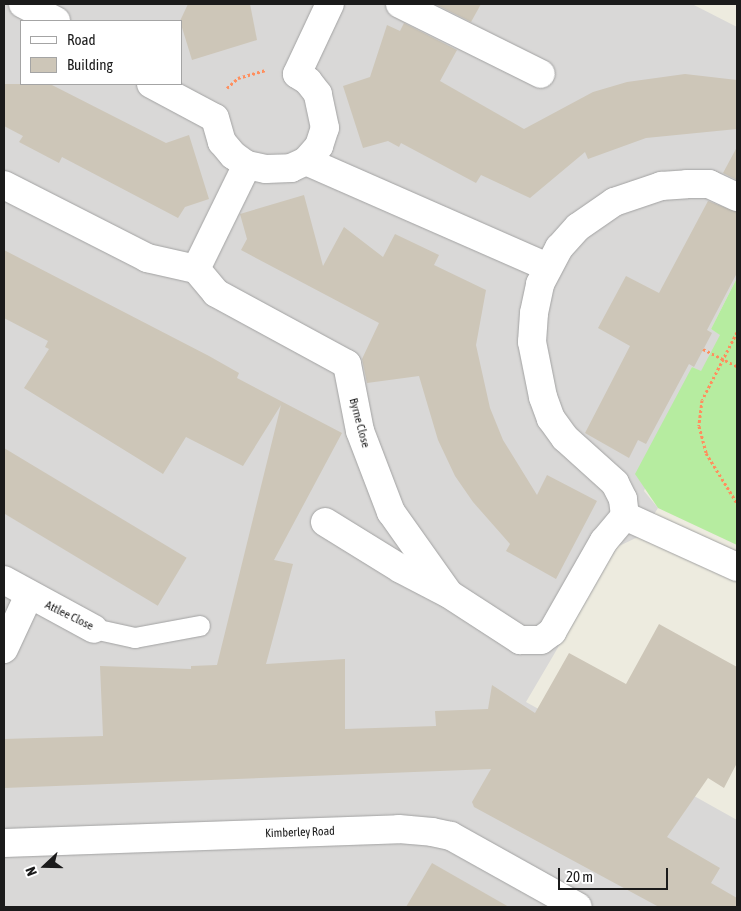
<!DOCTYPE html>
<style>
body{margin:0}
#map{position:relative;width:741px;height:911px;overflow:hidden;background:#edebdf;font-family:"Asap Condensed",sans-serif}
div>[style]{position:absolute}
.residential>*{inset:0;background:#d9d8d7}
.grass>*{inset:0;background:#b6eca0}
.building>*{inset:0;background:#cdc6b8;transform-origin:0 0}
.path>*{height:3px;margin-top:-1.5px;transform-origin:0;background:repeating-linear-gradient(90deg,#ff8f5e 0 2.5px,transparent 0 5px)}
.roads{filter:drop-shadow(0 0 1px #a2a2a2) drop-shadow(0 0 1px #a2a2a2)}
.service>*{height:20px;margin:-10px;padding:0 10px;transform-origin:10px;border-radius:10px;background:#fff}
.minor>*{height:28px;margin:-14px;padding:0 14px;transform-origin:14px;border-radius:14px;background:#fff}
span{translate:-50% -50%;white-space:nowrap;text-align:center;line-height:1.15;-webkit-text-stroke:4px #fff;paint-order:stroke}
.street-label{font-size:12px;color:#1b1b1b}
.frame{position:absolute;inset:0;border:5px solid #1b1b1b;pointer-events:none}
.legend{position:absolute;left:20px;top:20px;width:162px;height:65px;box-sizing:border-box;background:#fff;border:1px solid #a4a4a4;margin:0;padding:6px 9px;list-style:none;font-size:15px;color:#1b1b1b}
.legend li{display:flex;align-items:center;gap:10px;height:25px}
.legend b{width:25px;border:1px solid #a4a4a4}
.north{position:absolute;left:20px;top:841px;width:50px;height:50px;-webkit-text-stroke:4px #fff;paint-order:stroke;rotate:249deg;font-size:14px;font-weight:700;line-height:20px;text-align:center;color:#1b1b1b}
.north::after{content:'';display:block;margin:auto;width:18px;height:22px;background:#1b1b1b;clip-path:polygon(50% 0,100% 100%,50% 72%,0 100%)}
.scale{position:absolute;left:558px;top:868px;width:110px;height:22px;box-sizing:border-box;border:2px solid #1b1b1b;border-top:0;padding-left:6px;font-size:15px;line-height:18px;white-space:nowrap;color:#1b1b1b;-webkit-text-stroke:4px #fff;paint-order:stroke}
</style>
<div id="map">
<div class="residential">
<div style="clip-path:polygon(evenodd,4px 4px,692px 4px,737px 27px,737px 278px,711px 329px,721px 335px,701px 372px,692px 367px,644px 491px,658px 508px,640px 536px,617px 547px,526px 702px,737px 820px,737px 907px,4px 907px,4px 4px,21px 21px,181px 21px,181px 84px,21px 84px,21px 21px)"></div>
</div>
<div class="grass">
<div style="clip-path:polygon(737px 278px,737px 545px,658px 508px,635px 474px,692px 367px,701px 371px,720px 335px,711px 329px)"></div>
</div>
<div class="building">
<div style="clip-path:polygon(188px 4px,250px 4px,257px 40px,192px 60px,180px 21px)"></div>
<div style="clip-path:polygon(435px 4px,481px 4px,471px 22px)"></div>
<div style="clip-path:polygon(404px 23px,457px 50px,440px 81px,524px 129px,593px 92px,627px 82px,685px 74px,737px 80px,737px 129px,646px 138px,588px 159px,585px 152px,530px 198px,481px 175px,476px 183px,401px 143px,399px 147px,388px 141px,363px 148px,343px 86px,370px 77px,387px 25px,400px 31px)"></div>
<div style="clip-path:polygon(4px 84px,50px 84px,166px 143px,189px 135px,209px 199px,185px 207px,178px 218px,62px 157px,59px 163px,19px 142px,23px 136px,4px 126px)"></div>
<div style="clip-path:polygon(737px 147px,737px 180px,723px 173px)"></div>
<div style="clip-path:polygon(304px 195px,323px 266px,344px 227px,383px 257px,395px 234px,439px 255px,434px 265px,486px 290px,476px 345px,490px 408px,503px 440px,537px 495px,547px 475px,597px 501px,556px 579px,506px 551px,510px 544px,473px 502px,455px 476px,438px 440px,419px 376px,367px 383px,362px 359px,379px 323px,241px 250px,247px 239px,240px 214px)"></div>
<div style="clip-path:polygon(708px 201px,737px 212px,737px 273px,707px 330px,712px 333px,694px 367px,689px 364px,646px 444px,638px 440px,629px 458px,585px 433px,630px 346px,598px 328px,626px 276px,659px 293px)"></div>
<div style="clip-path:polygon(4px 250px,209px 356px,239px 373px,237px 378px,342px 433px,274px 560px,293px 564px,266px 664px,345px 659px,345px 729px,436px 726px,435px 711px,488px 709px,492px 685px,535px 713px,569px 653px,626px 684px,659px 624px,737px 667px,737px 763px,724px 788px,708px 778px,667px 837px,720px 868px,711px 883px,737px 898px,737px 907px,659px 907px,474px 807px,472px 802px,491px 769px,4px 788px,4px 739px,103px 736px,100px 666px,191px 669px,191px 666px,217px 665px,281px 405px,243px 466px,186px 437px,163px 474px,24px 388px,49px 349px,45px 347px,48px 341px,4px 318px)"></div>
<div style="left:4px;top:448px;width:213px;height:56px;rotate:31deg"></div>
<div style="clip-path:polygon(432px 863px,509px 907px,406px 907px)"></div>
</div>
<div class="path">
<div style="left:227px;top:88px;width:15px;rotate:-42deg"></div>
<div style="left:238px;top:78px;width:29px;rotate:-16deg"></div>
<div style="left:737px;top:332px;width:76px;rotate:117.2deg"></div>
<div style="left:702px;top:400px;width:26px;rotate:97deg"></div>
<div style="left:699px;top:426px;width:28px;rotate:75deg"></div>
<div style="left:706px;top:453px;width:59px;rotate:58.2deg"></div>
<div style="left:703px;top:349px;width:38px;rotate:27deg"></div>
</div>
<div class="roads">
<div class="service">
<div style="left:94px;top:629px;width:42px;rotate:12.4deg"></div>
<div style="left:135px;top:638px;width:66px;rotate:-10.5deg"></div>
</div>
<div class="minor">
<div style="left:23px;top:4px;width:37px;rotate:27deg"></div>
<div style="left:400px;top:4px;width:157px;rotate:26.4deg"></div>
<div style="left:151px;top:84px;width:72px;rotate:28deg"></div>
<div style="left:215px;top:118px;width:25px;rotate:74deg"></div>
<div style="left:222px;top:142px;width:17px;rotate:50deg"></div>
<div style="left:233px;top:155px;width:17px;rotate:36deg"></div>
<div style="left:247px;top:165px;width:19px;rotate:12deg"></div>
<div style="left:266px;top:169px;width:25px;rotate:-2deg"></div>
<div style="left:291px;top:168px;width:17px;rotate:-25deg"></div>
<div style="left:306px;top:161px;width:20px;rotate:-49deg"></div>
<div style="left:319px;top:146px;width:19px;rotate:-72deg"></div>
<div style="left:325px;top:128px;width:35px;rotate:-102deg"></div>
<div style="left:318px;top:94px;width:16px;rotate:-128deg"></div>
<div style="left:308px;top:81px;width:13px;rotate:-148deg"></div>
<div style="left:297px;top:74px;width:77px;rotate:-64.8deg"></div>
<div style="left:306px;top:161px;width:264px;rotate:23.7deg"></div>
<div style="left:4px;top:185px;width:161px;rotate:27deg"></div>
<div style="left:147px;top:258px;width:50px;rotate:12.7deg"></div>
<div style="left:196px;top:269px;width:31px;rotate:50deg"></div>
<div style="left:216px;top:293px;width:149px;rotate:28.5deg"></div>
<div style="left:347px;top:364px;width:68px;rotate:79deg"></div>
<div style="left:360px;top:431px;width:87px;rotate:69.1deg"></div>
<div style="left:391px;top:512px;width:100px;rotate:54.7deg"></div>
<div style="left:449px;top:594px;width:85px;rotate:32.9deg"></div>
<div style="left:520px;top:640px;width:21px"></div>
<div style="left:541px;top:640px;width:14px;rotate:-36deg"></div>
<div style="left:552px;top:632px;width:105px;rotate:-60.3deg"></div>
<div style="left:604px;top:541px;width:33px;rotate:-50deg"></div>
<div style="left:196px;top:269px;width:116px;rotate:-63.9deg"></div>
<div style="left:625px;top:516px;width:17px;rotate:-97deg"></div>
<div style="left:623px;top:499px;width:18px;rotate:-117deg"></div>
<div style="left:615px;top:483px;width:67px;rotate:-138deg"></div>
<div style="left:565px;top:438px;width:24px;rotate:-126deg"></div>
<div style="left:551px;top:419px;width:23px;rotate:-110deg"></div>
<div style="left:543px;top:397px;width:56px;rotate:-101.3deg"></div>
<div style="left:532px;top:342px;width:29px;rotate:-86deg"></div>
<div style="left:534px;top:313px;width:30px;rotate:-78deg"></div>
<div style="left:540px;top:284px;width:41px;rotate:-62.2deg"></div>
<div style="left:559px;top:248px;width:28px;rotate:-48deg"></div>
<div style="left:578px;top:227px;width:44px;rotate:-34.8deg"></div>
<div style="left:614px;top:202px;width:50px;rotate:-18.8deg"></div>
<div style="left:661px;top:186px;width:26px;rotate:-4deg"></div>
<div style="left:687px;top:184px;width:22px"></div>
<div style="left:709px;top:184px;width:31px;rotate:25deg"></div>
<div style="left:625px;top:516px;width:123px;rotate:24.5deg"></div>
<div style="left:325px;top:522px;width:89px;rotate:31.7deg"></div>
<div style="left:401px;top:569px;width:50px;rotate:27.6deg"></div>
<div style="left:4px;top:580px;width:102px;rotate:28.6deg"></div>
<div style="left:4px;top:649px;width:60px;rotate:-65.2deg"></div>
<div style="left:4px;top:843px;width:395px;rotate:-2deg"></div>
<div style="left:399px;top:829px;width:33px;rotate:5deg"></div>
<div style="left:432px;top:832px;width:19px;rotate:12deg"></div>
<div style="left:451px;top:836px;width:145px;rotate:29.2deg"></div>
</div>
</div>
<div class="street-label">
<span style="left:359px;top:423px;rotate:75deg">Byrne Close</span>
<span style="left:69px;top:616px;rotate:26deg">Attlee Close</span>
<span style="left:300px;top:833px;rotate:-2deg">Kimberley Road</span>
</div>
<div class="frame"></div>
<ul class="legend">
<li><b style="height:6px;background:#fff"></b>Road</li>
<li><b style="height:14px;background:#cdc6b8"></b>Building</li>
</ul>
<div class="north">N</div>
<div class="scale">20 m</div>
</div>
